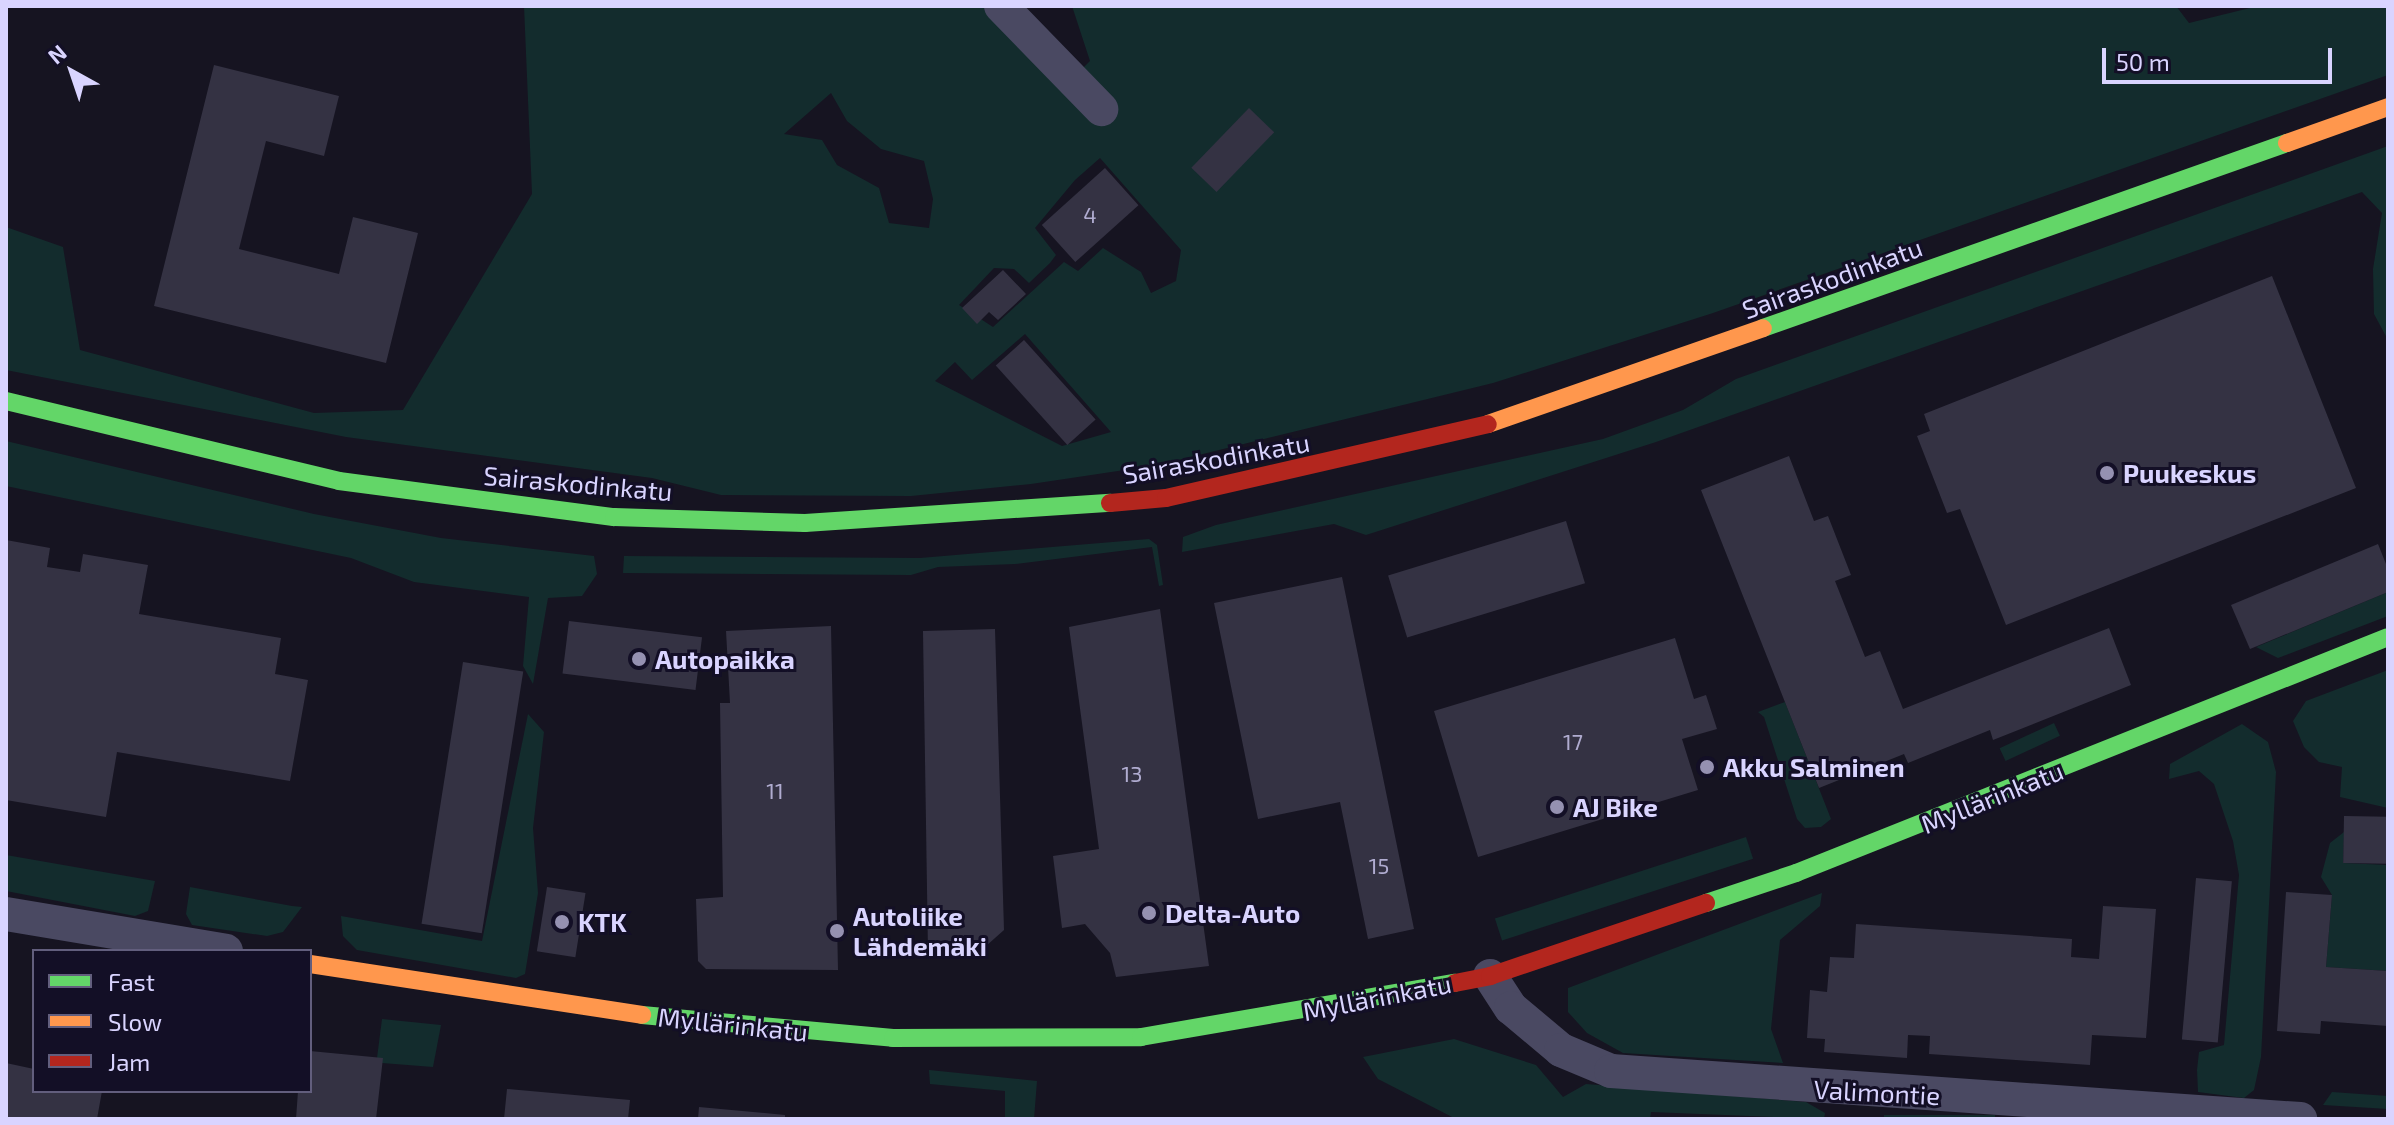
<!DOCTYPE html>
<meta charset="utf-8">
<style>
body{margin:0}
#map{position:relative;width:2394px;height:1125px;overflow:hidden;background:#161421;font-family:"Exo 2",sans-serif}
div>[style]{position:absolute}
.green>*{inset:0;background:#132c2d;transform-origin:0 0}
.building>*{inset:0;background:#343243;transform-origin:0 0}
.street>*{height:34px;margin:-17px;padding:0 17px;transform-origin:17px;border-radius:17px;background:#4a4962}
.fast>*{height:18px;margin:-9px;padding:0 9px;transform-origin:9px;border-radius:9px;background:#63d668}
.slow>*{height:18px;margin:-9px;padding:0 9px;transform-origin:9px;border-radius:9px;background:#ff974d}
.jam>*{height:18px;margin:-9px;padding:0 9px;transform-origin:9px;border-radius:9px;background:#b3261e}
.dots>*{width:22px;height:22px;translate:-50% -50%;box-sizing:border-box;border:4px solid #130f26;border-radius:50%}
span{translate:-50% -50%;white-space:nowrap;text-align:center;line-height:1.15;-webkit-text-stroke:6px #130f26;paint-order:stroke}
.number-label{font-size:22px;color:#b0acd0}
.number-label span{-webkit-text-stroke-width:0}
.street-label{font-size:26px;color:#d9d4ff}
.poi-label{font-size:26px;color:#d9d4ff;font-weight:700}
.left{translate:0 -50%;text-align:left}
.frame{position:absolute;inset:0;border:8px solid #d9d4ff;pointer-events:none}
.legend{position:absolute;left:32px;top:949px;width:280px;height:144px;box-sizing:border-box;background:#130f26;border:2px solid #625e7d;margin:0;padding:10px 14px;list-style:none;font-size:24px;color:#d9d4ff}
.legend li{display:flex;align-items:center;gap:16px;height:40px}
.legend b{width:40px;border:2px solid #625e7d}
.north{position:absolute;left:32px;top:32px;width:80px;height:80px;-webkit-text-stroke:6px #130f26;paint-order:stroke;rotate:320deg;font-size:22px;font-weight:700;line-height:32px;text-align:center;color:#d9d4ff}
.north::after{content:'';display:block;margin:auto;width:28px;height:36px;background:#d9d4ff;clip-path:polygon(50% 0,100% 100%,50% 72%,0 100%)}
.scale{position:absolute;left:2102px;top:48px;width:230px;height:36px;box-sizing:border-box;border:4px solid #d9d4ff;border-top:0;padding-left:10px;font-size:24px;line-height:28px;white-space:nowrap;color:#d9d4ff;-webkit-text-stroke:6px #130f26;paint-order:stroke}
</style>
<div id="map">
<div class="green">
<div style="clip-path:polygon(evenodd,524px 6px,983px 6px,1063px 88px,1090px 61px,1072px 6px,2176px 6px,2189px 23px,2258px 6px,2388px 6px,2388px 75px,1713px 313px,1493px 383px,1158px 465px,1031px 484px,911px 496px,721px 495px,652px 478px,346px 437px,6px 370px,6px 227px,63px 247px,80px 350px,314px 413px,403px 410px,532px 194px,524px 6px,831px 93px,847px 121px,881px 149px,924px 161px,933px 199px,929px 228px,889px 223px,879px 188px,837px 165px,822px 140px,784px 134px,831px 93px,524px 6px,1100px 158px,1181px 250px,1176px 281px,1151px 293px,1141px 272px,1103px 248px,1078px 271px,1064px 262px,993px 327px,959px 305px,994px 268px,1014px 269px,1029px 283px,1050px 263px,1056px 255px,1035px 228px,1075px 180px,1100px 158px,524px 6px,1025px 334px,1111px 432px,1062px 446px,935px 381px,955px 362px,972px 380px,1025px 334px)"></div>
<div style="clip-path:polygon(2388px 146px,2388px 340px,2374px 314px,2373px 269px,2382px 213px,2362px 192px,1656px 442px,1366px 535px,1334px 524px,1182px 552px,1183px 537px,1216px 525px,1603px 439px,1683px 410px,1736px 379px)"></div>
<div style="clip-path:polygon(6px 441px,314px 514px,441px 538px,594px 556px,597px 574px,582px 596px,548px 598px,533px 684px,523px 666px,529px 597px,414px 582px,351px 558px,6px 486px)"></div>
<div style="clip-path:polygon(1149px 539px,1157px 545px,1163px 585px,1159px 586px,1152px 547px,1015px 564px,938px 567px,911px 575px,623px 573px,624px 556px,920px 558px)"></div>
<div style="clip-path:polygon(2388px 592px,2388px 616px,2278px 658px,2256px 647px)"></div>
<div style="clip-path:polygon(2388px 670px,2388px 808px,2340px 797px,2342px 767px,2319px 762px,2304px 747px,2293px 721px,2306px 701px)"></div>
<div style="clip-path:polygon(1785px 702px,1831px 819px,1821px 827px,1805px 828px,1797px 819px,1764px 717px,1758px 712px)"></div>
<div style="clip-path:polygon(528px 714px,544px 732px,533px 828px,538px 893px,525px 974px,516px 978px,357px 950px,343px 936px,341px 916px,482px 941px)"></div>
<div style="left:2054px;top:723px;width:14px;height:60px;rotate:65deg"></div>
<div style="clip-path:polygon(2242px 724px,2268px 742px,2276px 772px,2261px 1057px,2254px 1090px,2244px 1098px,2198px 1092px,2197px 1070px,2199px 1052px,2224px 1045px,2239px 875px,2233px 841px,2214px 784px,2199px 771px,2169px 779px,2170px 764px)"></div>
<div style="clip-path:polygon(2344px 832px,2343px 863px,2388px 865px,2388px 971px,2326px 967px,2332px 895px,2321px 877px,2330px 843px)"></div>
<div style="left:1746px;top:837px;width:23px;height:264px;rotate:72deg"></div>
<div style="clip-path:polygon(6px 855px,155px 881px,148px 911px,135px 916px,6px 891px)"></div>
<div style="clip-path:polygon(190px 887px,292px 906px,302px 907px,283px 932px,267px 936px,192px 925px,186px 914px)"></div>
<div style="clip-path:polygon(1822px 893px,1820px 906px,1780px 940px,1771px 1029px,1783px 1063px,1623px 1053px,1587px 1033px,1568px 1012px,1568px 988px)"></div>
<div style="clip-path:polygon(382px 1019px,441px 1025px,433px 1067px,382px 1063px,377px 1058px)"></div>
<div style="clip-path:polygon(1454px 1039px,1536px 1065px,1563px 1097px,1586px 1084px,1806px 1102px,1825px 1113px,1824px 1119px,1651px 1112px,1650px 1119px,1456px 1119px,1378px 1079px,1363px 1057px)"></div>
<div style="clip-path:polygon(929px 1070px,1037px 1081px,1034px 1119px,1005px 1119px,1005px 1091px,930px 1084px)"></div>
<div style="clip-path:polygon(2332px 1092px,2388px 1096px,2388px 1109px,2323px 1105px)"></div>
<div style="left:1884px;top:1115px;width:111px;height:4px"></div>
</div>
<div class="building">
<div style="clip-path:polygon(214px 65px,339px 96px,324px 156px,266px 141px,239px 249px,339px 274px,353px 217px,418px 233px,386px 363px,154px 306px)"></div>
<div style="left:1249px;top:108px;width:35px;height:83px;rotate:44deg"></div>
<div style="left:1105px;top:168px;width:50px;height:85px;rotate:48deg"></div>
<div style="clip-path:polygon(1003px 270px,1026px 294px,998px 320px,989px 312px,977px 324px,962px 308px)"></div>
<div style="clip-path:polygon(2272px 276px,2356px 488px,2006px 625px,1960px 509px,1947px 513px,1917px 436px,1930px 431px,1924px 414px)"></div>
<div style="left:1024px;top:340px;width:107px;height:38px;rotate:48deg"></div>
<div style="clip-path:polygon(1789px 456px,1814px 521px,1828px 516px,1851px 575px,1835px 581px,1865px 657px,1880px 651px,1903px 709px,2109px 628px,2131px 685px,1993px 740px,1990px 730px,1908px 763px,1904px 754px,1819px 788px,1701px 490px)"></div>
<div style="left:1566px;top:521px;width:65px;height:186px;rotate:73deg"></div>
<div style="clip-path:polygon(6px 540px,50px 548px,47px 567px,80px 572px,83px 554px,148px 565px,139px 614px,281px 638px,275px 674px,308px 680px,290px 781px,117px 752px,106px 817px,6px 800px)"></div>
<div style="clip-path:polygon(2378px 544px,2388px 569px,2388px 592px,2250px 649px,2231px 605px)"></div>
<div style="clip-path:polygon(1342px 577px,1414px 929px,1368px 939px,1340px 802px,1258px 819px,1214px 603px)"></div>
<div style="clip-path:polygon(1160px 609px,1209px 966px,1116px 977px,1110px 953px,1085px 924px,1062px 928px,1053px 856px,1099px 849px,1069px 627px)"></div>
<div style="left:569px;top:621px;width:134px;height:53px;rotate:7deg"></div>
<div style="clip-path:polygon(831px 626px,838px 970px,706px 969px,698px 961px,696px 899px,723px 897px,720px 703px,730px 703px,726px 631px)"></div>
<div style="clip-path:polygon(995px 629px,1004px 930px,977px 954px,928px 952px,923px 631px)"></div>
<div style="clip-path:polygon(1675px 638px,1694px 699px,1706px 695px,1717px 729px,1682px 739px,1698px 790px,1478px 857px,1434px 711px)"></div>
<div style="left:463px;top:662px;width:61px;height:265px;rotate:9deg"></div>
<div style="left:2344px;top:816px;width:44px;height:47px;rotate:1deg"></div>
<div style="left:2196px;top:878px;width:36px;height:162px;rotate:5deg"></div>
<div style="left:547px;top:887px;width:39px;height:65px;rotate:9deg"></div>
<div style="clip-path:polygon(2286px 892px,2332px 895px,2326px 967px,2388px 971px,2388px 1026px,2321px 1021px,2320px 1034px,2277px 1031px)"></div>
<div style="clip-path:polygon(2103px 906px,2156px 909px,2146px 1038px,2092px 1035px,2090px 1065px,1929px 1054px,1930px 1036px,1908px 1035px,1907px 1058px,1824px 1052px,1825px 1039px,1807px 1038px,1810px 990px,1827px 992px,1830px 957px,1854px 958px,1856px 924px,2072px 939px,2071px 957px,2099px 959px)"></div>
<div style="clip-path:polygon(310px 1051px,383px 1058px,376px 1119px,296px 1119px,298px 1091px,310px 1091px)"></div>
<div style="clip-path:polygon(6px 1063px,34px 1069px,34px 1091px,102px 1091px,97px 1119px,6px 1119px)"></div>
<div style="clip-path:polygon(507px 1089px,630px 1100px,628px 1119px,504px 1119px)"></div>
<div style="clip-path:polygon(699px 1107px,785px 1115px,785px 1119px,698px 1119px)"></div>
</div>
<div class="street">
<div style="left:1001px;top:6px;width:144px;rotate:45.8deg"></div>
<div style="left:6px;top:914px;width:223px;rotate:9.5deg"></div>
<div style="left:1490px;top:976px;width:38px;rotate:57deg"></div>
<div style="left:1511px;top:1008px;width:65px;rotate:40deg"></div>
<div style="left:1561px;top:1050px;width:54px;rotate:22.8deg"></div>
<div style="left:1611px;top:1071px;width:691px;rotate:3.99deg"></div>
</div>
<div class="fast">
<div style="left:1763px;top:328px;width:556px;rotate:-19.45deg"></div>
<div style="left:6px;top:401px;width:342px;rotate:13.5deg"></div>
<div style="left:339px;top:481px;width:277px;rotate:7.5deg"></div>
<div style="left:614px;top:517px;width:191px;rotate:1.8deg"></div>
<div style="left:805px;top:523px;width:306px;rotate:-3.8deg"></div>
<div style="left:1706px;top:903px;width:95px;rotate:-18.4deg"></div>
<div style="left:1796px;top:873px;width:637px;rotate:-21.73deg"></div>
<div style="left:642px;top:1015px;width:252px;rotate:5.2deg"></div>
<div style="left:893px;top:1038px;width:248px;rotate:-0.2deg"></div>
<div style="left:1141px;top:1037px;width:319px;rotate:-9.8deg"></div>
</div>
<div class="slow">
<div style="left:2287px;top:143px;width:107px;rotate:-19.6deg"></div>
<div style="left:1488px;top:424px;width:291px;rotate:-19.2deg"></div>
<div style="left:310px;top:964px;width:336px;rotate:8.7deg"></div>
</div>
<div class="jam">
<div style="left:1110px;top:503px;width:56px;rotate:-5.1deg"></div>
<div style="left:1166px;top:498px;width:330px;rotate:-12.9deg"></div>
<div style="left:1455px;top:983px;width:36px;rotate:-11deg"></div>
<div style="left:1490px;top:976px;width:228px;rotate:-18.7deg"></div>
</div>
<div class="dots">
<div style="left:2107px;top:473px;background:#9591b1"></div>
<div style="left:639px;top:659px;background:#9591b1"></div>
<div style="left:1707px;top:767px;background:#9591b1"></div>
<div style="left:1557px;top:807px;background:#9591b1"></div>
<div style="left:1149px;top:913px;background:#9591b1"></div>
<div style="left:562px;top:922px;background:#9591b1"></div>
<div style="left:837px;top:931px;background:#9591b1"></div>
</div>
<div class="number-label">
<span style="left:1090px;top:215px">4</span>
<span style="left:1573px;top:742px">17</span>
<span style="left:1132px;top:774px">13</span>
<span style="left:775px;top:791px">11</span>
<span style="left:1379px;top:866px">15</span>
</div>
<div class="street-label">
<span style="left:1832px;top:278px;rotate:-20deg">Sairaskodinkatu</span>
<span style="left:1216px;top:458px;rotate:-10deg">Sairaskodinkatu</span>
<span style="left:578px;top:483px;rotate:5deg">Sairaskodinkatu</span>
<span style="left:1992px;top:797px;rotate:-22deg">Myllärinkatu</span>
<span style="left:1377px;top:997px;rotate:-11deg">Myllärinkatu</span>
<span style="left:733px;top:1024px;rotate:6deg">Myllärinkatu</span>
<span style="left:1877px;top:1092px;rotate:3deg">Valimontie</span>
</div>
<div class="poi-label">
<span class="left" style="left:2123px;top:473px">Puukeskus</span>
<span class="left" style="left:655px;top:659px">Autopaikka</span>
<span class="left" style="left:1723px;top:767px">Akku Salminen</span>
<span class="left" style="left:1573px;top:807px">AJ Bike</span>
<span class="left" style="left:1165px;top:913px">Delta-Auto</span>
<span class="left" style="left:853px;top:931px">Autoliike<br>Lähdemäki</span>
<span class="left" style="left:578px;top:922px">KTK</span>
</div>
<div class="frame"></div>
<ul class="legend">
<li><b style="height:10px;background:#63d668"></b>Fast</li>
<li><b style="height:10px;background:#ff974d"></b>Slow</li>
<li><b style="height:10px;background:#b3261e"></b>Jam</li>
</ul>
<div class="north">N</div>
<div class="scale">50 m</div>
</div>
